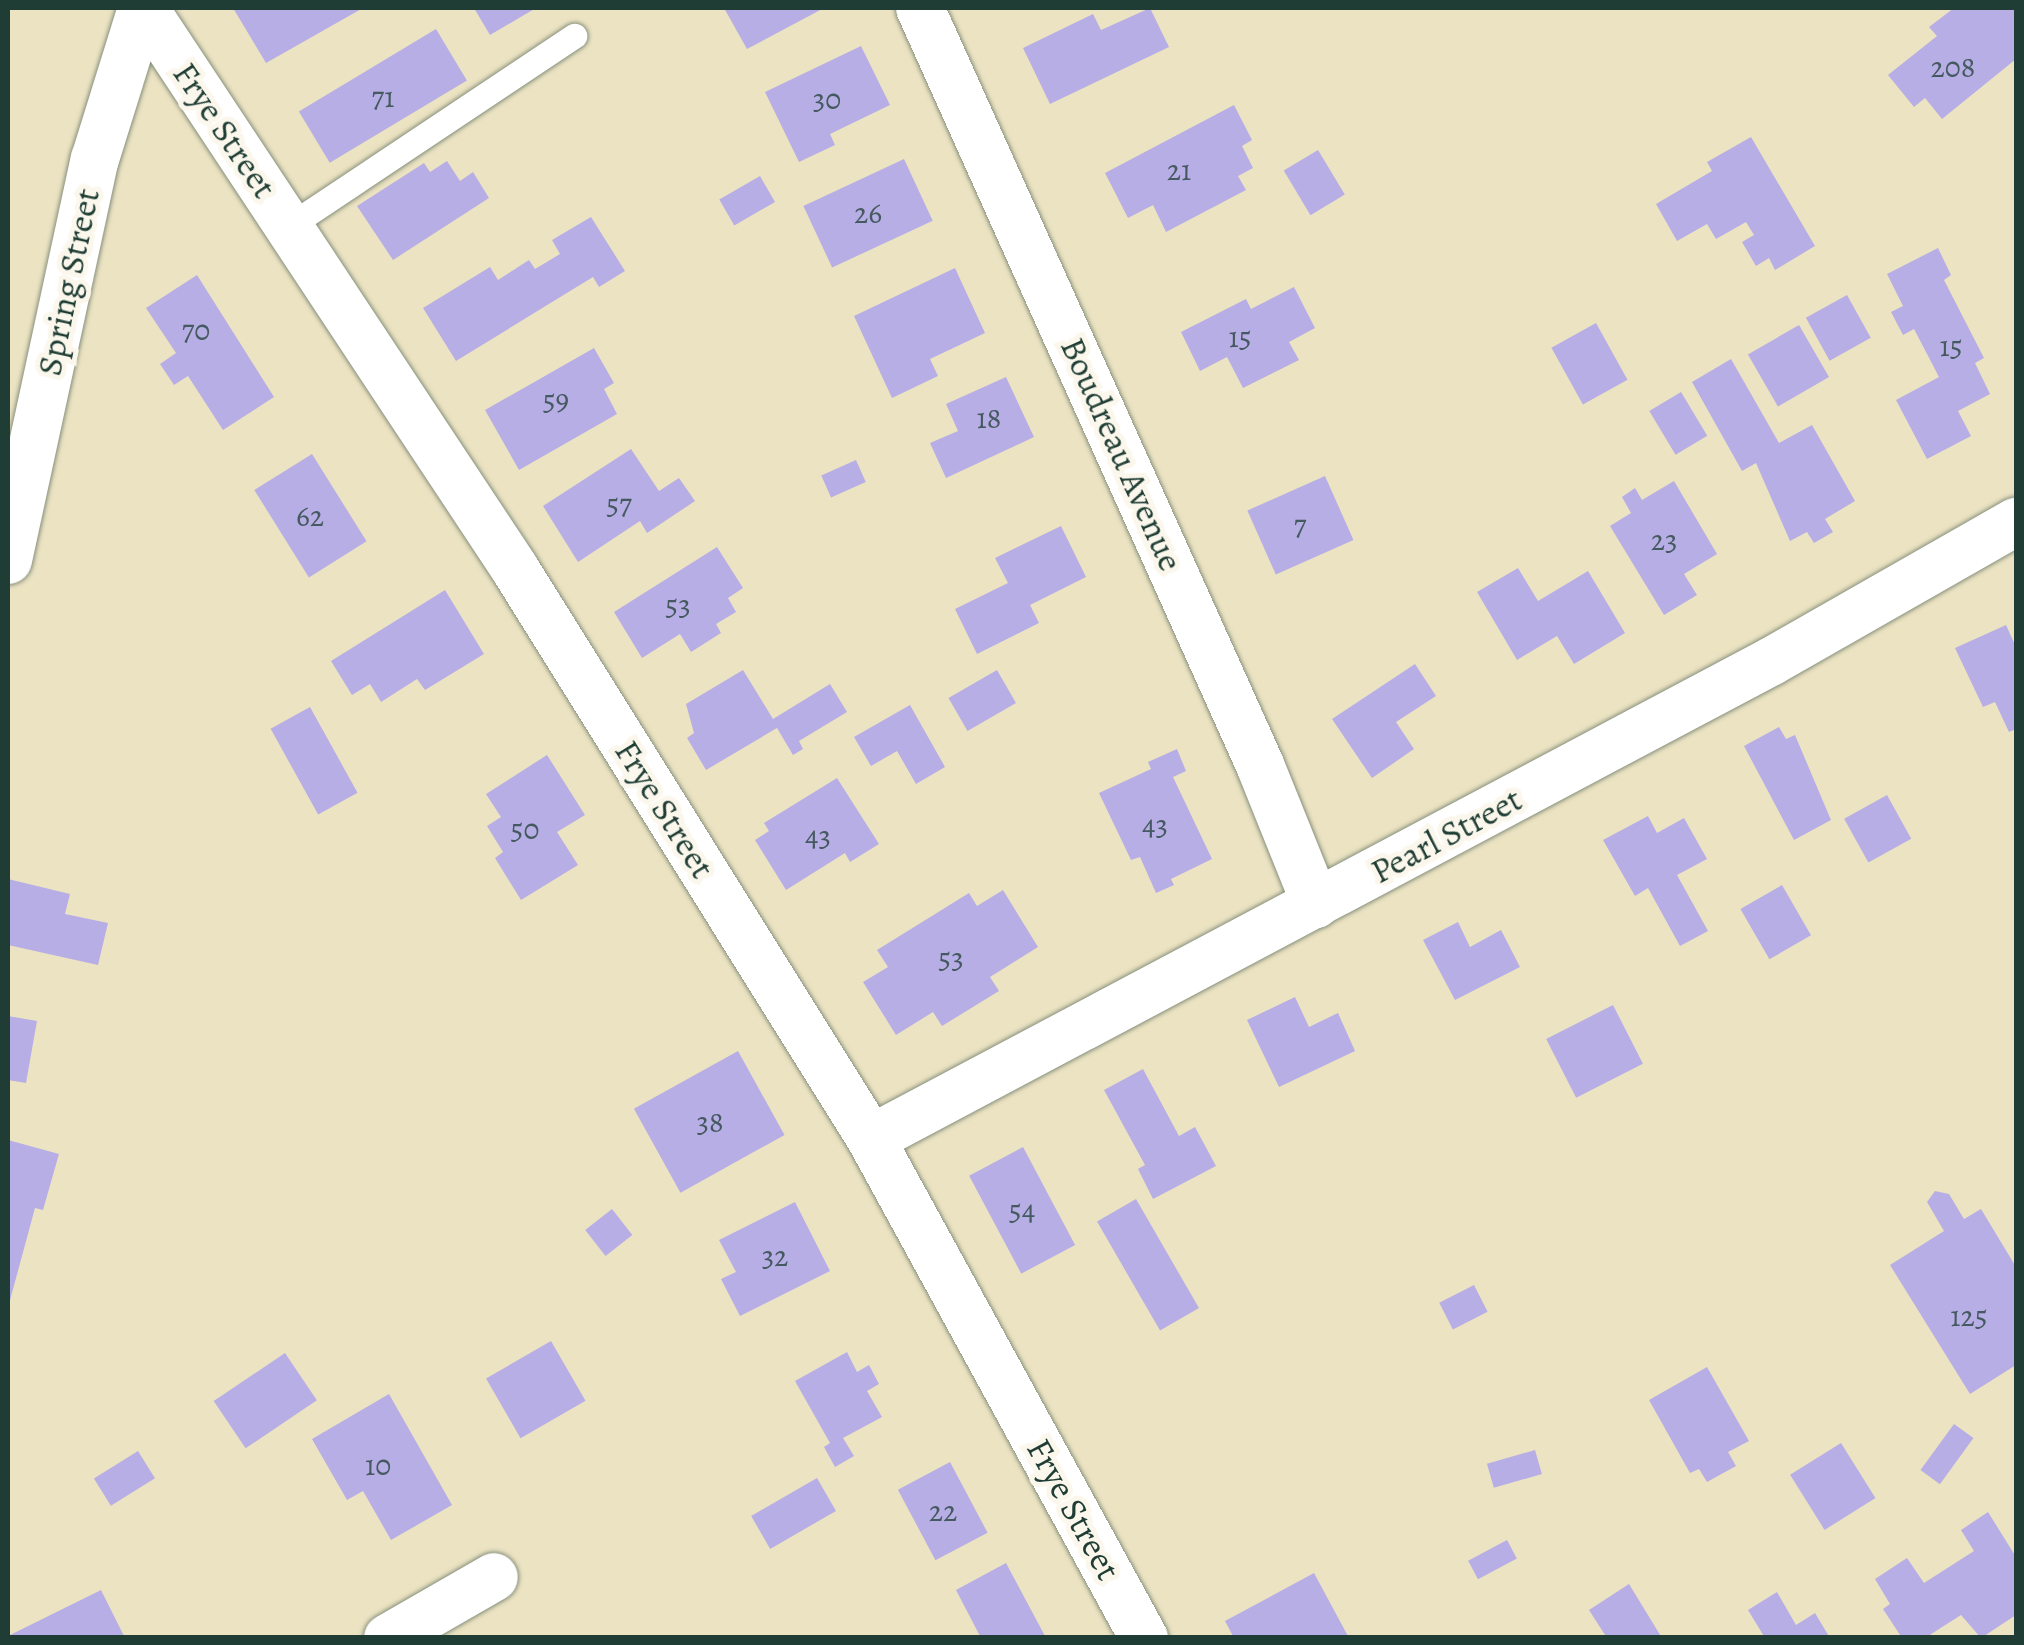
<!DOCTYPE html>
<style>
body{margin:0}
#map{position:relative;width:2024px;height:1645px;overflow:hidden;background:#ece3c3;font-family:Alegreya,serif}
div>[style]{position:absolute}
.building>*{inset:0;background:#b7aee5;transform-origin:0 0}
.roads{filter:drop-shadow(0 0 2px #86907c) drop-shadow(0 0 2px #86907c)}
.service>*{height:25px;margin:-12.5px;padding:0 12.5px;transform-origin:12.5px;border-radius:12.5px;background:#fff}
.minor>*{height:48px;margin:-24px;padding:0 24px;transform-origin:24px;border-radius:24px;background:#fff}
span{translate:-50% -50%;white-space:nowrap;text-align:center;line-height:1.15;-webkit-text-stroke:10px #fbf7ec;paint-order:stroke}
.number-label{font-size:30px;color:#455960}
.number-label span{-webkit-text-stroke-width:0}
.street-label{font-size:35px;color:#1f3d34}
.frame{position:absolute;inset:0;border:10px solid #1f3d34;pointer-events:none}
</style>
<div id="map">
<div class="building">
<div style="clip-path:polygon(233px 8px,363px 8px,266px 63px)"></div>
<div style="clip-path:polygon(474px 8px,536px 8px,490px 35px)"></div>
<div style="clip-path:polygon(724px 8px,824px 8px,747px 49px)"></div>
<div style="clip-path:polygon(1150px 8px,1169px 47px,1050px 104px,1023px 48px,1093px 14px,1101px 30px)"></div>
<div style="clip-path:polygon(1954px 8px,2016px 8px,2016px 59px,1942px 119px,1925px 98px,1914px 107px,1888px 75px,1937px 36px,1929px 27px)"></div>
<div style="left:436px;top:29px;width:60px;height:160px;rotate:59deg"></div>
<div style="clip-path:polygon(861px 46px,890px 105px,830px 134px,835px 145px,799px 162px,765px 92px)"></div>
<div style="clip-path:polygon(1234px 105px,1252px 140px,1242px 146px,1253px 168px,1238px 176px,1246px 190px,1166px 232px,1153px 205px,1128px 218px,1105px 173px)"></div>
<div style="clip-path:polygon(1751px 137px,1815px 246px,1775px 270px,1769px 258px,1756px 266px,1742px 242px,1754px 235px,1746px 222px,1716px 239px,1707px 224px,1677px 241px,1656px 204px,1712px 171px,1707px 162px)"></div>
<div style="left:1318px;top:150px;width:52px;height:40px;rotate:59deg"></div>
<div style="left:904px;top:159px;width:68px;height:111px;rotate:65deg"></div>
<div style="clip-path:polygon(447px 161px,460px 181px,473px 172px,489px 198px,393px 260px,357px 206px,424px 163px,430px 172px)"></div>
<div style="left:760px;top:176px;width:30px;height:47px;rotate:60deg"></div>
<div style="clip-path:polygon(591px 217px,625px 271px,599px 287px,593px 277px,456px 361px,423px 308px,490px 267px,498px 280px,529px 260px,535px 269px,560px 254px,552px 240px)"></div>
<div style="clip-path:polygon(1938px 248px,1951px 275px,1944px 280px,1984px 358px,1975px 363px,1990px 394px,1958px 411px,1971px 436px,1927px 459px,1896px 400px,1939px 377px,1914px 329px,1903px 335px,1891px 312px,1903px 306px,1887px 274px)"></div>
<div style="clip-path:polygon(955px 268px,985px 333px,930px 359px,938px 376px,892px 398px,854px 316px)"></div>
<div style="clip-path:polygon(197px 275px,274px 397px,223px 430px,188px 376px,174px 385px,160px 364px,176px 353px,146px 308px)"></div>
<div style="clip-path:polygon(1294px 287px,1315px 328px,1289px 342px,1299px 360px,1243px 388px,1227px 357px,1200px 371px,1181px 332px,1246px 299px,1251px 309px)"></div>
<div style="left:1847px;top:295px;width:49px;height:47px;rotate:61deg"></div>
<div style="left:1596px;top:323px;width:65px;height:51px;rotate:61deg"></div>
<div style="left:1799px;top:325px;width:60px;height:59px;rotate:60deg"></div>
<div style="clip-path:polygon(594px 348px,614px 383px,604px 389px,617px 414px,519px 470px,485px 410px)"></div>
<div style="clip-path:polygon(1731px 359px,1779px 443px,1812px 425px,1855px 501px,1825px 519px,1833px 532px,1814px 543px,1807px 532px,1790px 541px,1756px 463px,1742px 471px,1692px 382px)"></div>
<div style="clip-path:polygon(1006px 377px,1034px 437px,946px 478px,930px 443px,958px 431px,946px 404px)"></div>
<div style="left:1681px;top:392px;width:51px;height:37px;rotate:59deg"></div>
<div style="clip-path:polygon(631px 449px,659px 491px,679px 478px,695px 501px,647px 533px,640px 521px,578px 562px,543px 506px)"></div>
<div style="left:312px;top:454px;width:103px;height:68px;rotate:58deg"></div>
<div style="left:856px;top:460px;width:24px;height:38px;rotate:66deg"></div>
<div style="left:1325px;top:476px;width:70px;height:85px;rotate:66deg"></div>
<div style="clip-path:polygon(1674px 481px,1717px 554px,1684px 574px,1697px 595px,1664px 615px,1610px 526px,1631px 513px,1622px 497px,1635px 488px,1642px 500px)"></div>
<div style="clip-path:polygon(1061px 526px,1086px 577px,1030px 605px,1039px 623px,977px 654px,955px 609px,1008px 583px,995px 558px)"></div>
<div style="clip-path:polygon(717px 547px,743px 588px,728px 598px,736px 612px,716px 624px,721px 633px,691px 652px,680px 634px,642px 658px,614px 612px)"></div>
<div style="clip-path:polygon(1518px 568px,1538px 601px,1588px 571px,1625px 633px,1574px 664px,1557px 636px,1517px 660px,1477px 592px)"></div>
<div style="clip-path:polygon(445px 590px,484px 654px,425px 690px,417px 679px,381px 702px,370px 684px,352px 695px,331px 661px)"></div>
<div style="clip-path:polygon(2006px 625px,2016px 647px,2016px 729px,2009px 732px,1995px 702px,1983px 707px,1955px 648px)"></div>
<div style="clip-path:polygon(1415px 664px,1436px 696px,1396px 722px,1414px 749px,1372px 778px,1332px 719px)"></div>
<div style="clip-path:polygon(743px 670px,773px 719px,830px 684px,847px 712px,799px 741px,803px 749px,793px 755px,777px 728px,706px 770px,687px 738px,694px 733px,686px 704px)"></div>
<div style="left:997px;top:670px;width:38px;height:56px;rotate:60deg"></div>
<div style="clip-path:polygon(910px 705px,945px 767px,916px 784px,897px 751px,871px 766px,854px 737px)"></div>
<div style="left:310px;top:707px;width:98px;height:45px;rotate:61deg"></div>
<div style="clip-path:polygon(1779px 727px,1786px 739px,1795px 735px,1831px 820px,1794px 840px,1744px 746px)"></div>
<div style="clip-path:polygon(1177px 749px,1186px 771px,1173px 777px,1212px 859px,1171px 879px,1174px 885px,1156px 893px,1140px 857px,1131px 860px,1099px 793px,1151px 769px,1148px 762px)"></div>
<div style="clip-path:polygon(547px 755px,585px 815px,557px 832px,578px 865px,521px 900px,495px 858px,503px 852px,487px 826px,501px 817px,486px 794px)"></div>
<div style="clip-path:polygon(837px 778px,879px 844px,850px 862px,845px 853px,786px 890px,755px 840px,769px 831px,764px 823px)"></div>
<div style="left:1887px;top:795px;width:50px;height:49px;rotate:61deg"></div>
<div style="clip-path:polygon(1648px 816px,1657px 833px,1684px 818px,1707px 859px,1677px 875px,1708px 931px,1680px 946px,1648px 888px,1635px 896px,1603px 840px)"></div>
<div style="clip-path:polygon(8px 879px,70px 894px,65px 914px,108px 923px,98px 965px,8px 945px)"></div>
<div style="left:1782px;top:885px;width:58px;height:48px;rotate:60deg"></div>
<div style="clip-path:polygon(1003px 890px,1038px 947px,990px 977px,999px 991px,942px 1026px,933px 1012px,896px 1035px,863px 982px,888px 967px,877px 950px,969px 893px,977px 906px)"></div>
<div style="clip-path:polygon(1458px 922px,1470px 947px,1501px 930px,1520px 967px,1455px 1000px,1423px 940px)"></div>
<div style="clip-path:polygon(1295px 997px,1309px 1027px,1338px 1013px,1355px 1051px,1279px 1087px,1247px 1020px)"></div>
<div style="left:1613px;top:1005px;width:66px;height:75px;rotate:63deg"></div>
<div style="clip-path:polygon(8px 1016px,37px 1021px,26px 1083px,8px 1080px)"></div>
<div style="left:738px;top:1051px;width:96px;height:119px;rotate:61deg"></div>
<div style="clip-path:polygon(1143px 1069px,1179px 1136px,1195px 1127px,1216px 1166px,1153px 1199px,1138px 1169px,1145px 1165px,1104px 1090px)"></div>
<div style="clip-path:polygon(8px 1140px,59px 1154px,43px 1210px,35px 1208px,9px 1304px)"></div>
<div style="left:1023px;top:1147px;width:111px;height:61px;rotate:62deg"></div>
<div style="clip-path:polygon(1935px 1191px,1949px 1194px,1964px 1219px,1981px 1209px,2016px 1267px,2016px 1365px,1970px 1394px,1890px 1265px,1944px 1231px,1927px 1202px)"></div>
<div style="left:1136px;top:1199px;width:126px;height:45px;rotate:60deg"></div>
<div style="clip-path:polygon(795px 1202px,830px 1271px,740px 1316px,721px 1279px,736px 1272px,719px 1240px)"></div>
<div style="left:612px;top:1209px;width:33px;height:34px;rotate:52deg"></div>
<div style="left:1474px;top:1285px;width:30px;height:39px;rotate:63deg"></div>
<div style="left:551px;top:1341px;width:69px;height:75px;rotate:60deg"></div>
<div style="clip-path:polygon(847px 1352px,857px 1372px,869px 1365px,879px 1384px,867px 1391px,882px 1417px,843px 1438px,854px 1456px,835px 1467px,824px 1447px,830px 1443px,795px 1381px)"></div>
<div style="left:285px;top:1353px;width:57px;height:86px;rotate:56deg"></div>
<div style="clip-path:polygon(1707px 1367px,1749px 1441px,1728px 1452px,1736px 1466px,1707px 1482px,1699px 1469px,1690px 1473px,1649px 1400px)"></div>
<div style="clip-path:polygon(389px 1394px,452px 1505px,391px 1540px,363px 1491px,347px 1500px,312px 1439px)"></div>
<div style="left:1954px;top:1424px;width:24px;height:57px;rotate:36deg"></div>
<div style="left:1841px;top:1443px;width:65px;height:60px;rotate:58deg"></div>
<div style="left:1535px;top:1450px;width:25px;height:50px;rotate:74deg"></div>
<div style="left:138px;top:1451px;width:32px;height:52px;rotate:58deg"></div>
<div style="left:950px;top:1462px;width:80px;height:59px;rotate:62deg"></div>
<div style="left:817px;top:1478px;width:38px;height:76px;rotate:60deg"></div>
<div style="clip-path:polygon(1988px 1512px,2016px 1557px,2016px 1615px,1981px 1638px,1961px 1615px,1925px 1638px,1902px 1638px,1883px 1609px,1890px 1604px,1875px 1579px,1907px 1558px,1924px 1583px,1974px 1551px,1961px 1530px)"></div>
<div style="left:1507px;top:1540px;width:21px;height:44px;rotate:62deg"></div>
<div style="clip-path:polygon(1006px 1563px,1045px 1636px,1043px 1638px,981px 1638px,956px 1590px)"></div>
<div style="clip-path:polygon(1314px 1573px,1349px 1638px,1234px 1638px,1225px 1621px)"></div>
<div style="clip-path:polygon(1629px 1584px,1662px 1638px,1607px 1638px,1589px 1610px)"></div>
<div style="clip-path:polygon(101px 1590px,125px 1638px,8px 1638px,8px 1636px)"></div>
<div style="clip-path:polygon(1777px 1592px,1796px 1625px,1815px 1613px,1830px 1638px,1765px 1638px,1748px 1610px)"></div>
</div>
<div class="roads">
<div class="service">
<div style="left:289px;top:226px;width:343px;rotate:-33.7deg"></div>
</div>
<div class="minor">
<div style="left:144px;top:8px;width:673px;rotate:56.52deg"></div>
<div style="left:515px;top:569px;width:672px;rotate:58.01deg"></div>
<div style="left:871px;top:1139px;width:569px;rotate:61.32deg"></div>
<div style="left:920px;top:8px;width:830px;rotate:65.81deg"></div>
<div style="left:1260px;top:765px;width:150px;rotate:68.1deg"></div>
<div style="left:8px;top:560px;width:410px;rotate:-77.8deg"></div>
<div style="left:95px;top:159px;width:158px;rotate:-72.7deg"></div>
<div style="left:871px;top:1139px;width:1020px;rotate:-27.95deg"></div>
<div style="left:1772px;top:661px;width:281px;rotate:-29.7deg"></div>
<div style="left:388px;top:1638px;width:122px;rotate:-29.9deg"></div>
</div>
</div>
<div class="number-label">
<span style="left:1953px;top:67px">208</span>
<span style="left:383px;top:97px">71</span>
<span style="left:827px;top:99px">30</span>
<span style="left:1179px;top:170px">21</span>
<span style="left:868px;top:213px">26</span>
<span style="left:196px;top:330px">70</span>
<span style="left:1240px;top:337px">15</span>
<span style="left:1951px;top:346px">15</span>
<span style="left:556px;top:400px">59</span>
<span style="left:989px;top:418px">18</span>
<span style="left:619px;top:504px">57</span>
<span style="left:310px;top:516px">62</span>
<span style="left:1300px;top:525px">7</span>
<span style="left:1664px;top:540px">23</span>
<span style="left:678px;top:605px">53</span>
<span style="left:1155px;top:825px">43</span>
<span style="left:525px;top:829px">50</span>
<span style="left:818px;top:836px">43</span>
<span style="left:951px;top:958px">53</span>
<span style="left:710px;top:1122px">38</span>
<span style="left:1022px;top:1210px">54</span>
<span style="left:775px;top:1256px">32</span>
<span style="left:1969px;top:1316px">125</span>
<span style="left:378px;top:1465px">10</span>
<span style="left:943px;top:1511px">22</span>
</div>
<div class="street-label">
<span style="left:225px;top:130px;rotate:56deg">Frye Street</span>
<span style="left:68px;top:282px;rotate:-78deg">Spring Street</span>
<span style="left:1122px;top:454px;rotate:66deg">Boudreau Avenue</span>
<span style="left:665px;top:809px;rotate:58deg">Frye Street</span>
<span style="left:1446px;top:835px;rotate:-28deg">Pearl Street</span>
<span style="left:1074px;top:1509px;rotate:61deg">Frye Street</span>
</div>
<div class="frame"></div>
</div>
